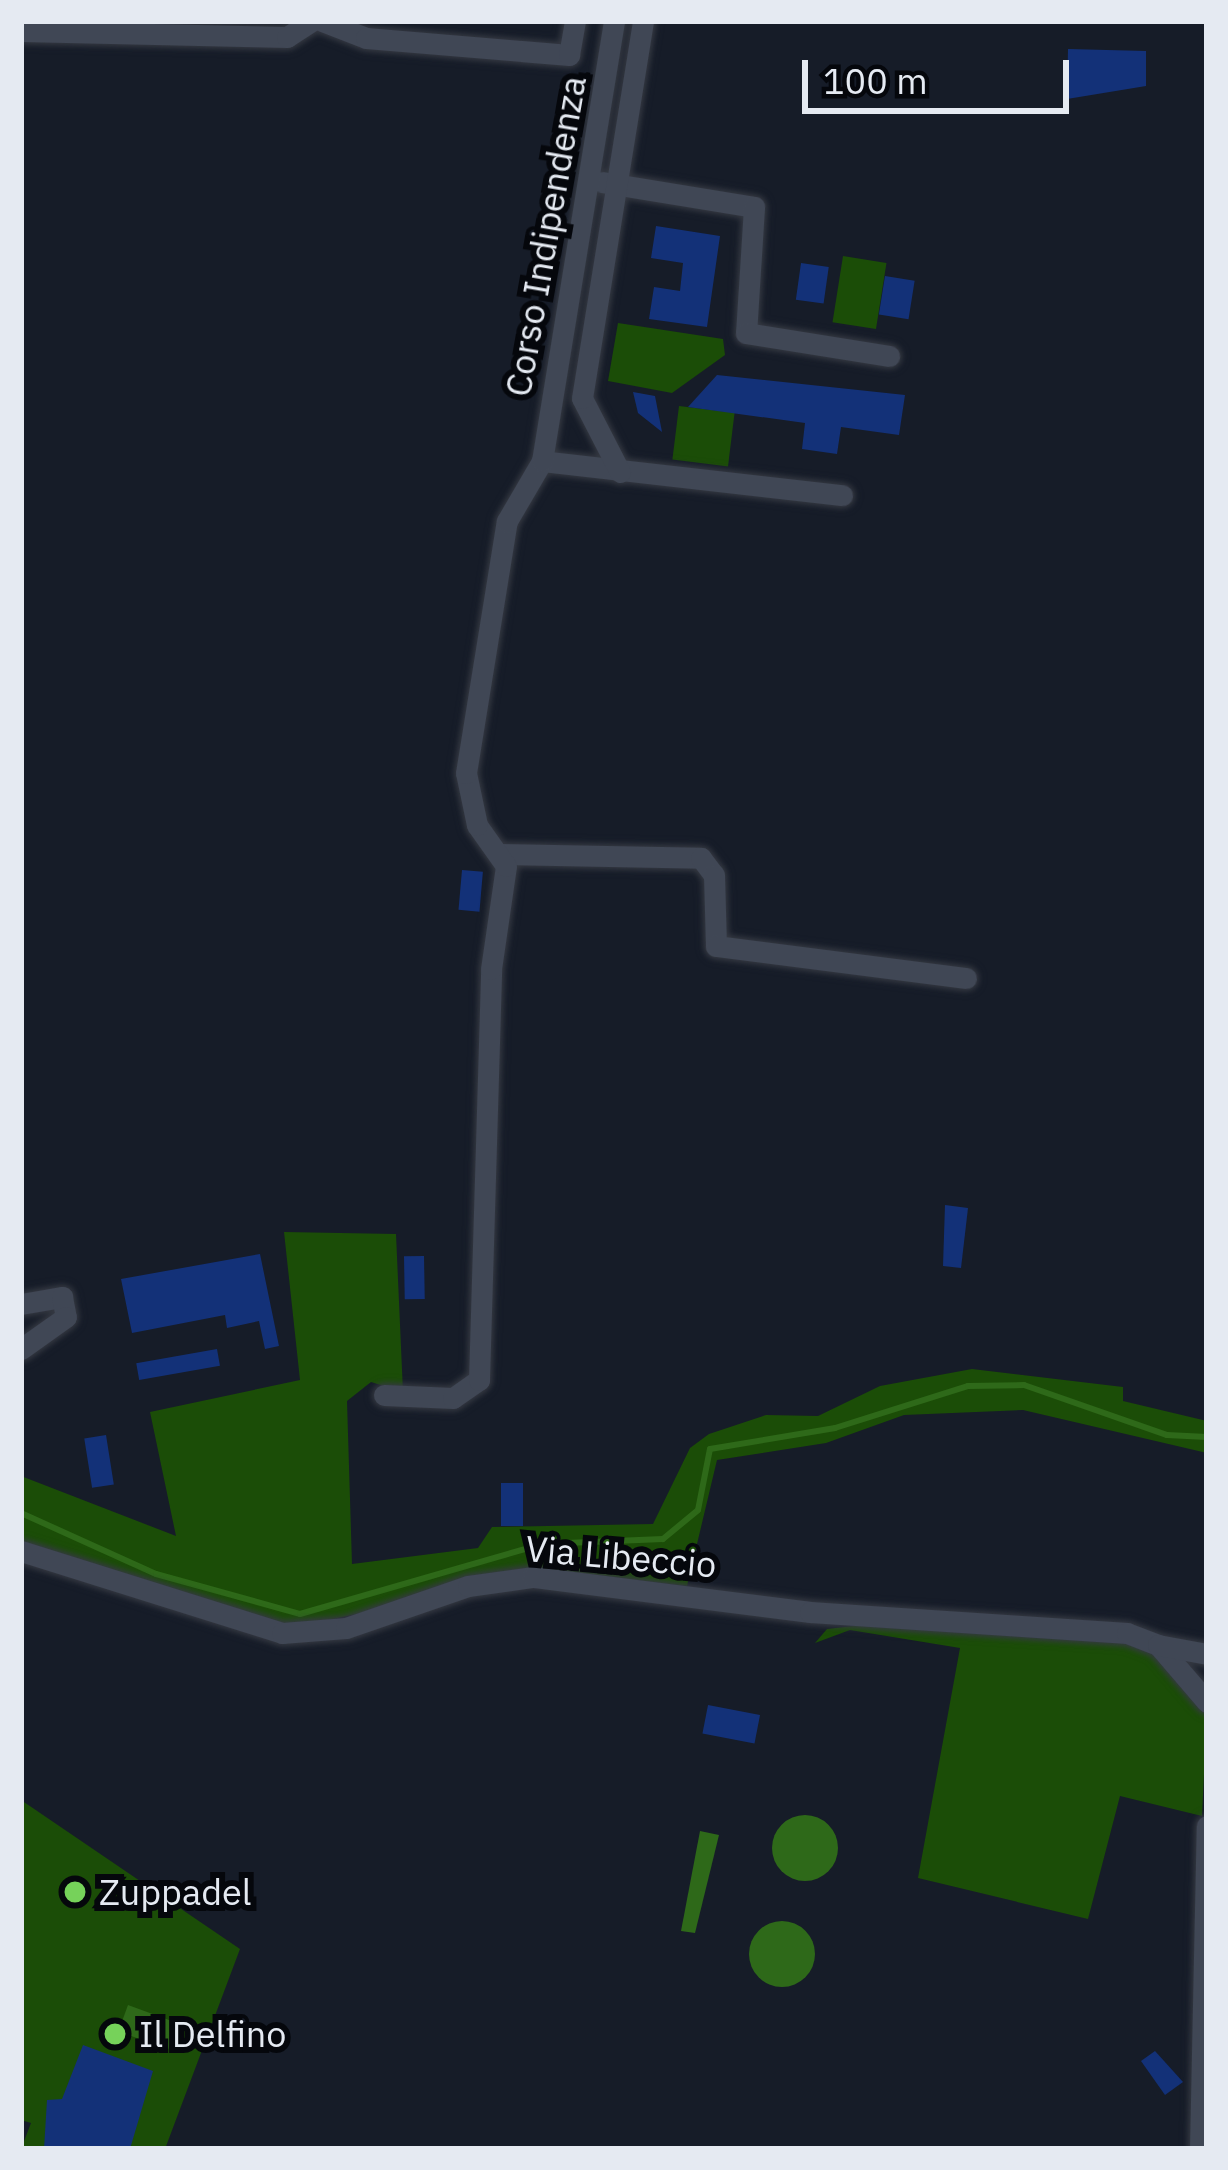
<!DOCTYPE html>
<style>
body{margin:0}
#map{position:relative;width:1228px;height:2170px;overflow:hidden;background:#161c28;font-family:"IBM Plex Sans",sans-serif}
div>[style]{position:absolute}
.green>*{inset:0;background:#1b4d07;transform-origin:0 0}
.water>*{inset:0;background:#2e6919;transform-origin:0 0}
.round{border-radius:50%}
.stream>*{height:6px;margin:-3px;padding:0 3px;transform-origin:3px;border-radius:3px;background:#2e6919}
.building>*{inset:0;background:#133178;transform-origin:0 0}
.roads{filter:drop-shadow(0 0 3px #353942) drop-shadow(0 0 3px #353942)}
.minor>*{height:21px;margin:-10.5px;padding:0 10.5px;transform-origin:10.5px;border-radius:10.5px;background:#404755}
.dots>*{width:33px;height:33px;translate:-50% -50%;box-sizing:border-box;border:6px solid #05070c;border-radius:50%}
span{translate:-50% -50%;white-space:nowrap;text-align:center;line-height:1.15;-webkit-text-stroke:12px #05070c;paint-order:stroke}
.street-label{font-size:36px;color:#e5eaf2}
.poi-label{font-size:36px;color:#e5eaf2}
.left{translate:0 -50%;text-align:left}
.frame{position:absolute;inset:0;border:24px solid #e5eaf2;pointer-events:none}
.scale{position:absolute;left:802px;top:60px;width:267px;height:54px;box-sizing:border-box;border:6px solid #e5eaf2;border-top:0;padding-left:15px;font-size:36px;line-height:42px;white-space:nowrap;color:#e5eaf2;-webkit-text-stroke:9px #05070c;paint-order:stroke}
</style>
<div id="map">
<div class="green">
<div style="left:843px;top:256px;width:44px;height:67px;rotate:9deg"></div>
<div style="clip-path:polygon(618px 323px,723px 339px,725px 355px,672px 393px,608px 381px)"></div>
<div style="left:679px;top:406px;width:56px;height:54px;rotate:7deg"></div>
<div style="clip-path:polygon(284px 1232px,396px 1234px,403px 1392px,371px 1382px,347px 1401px,352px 1564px,478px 1548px,492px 1527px,653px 1524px,690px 1448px,709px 1434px,766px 1415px,818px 1416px,880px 1386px,972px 1369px,1123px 1387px,1123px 1401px,1207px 1421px,1207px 1453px,1023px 1410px,904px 1415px,826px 1443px,717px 1460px,687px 1586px,561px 1571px,290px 1628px,21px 1543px,21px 1476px,176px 1536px,150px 1412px,300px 1380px)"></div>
<div style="clip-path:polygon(862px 1625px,1009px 1627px,1150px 1647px,1207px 1712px,1202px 1816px,1120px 1796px,1088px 1919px,918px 1878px,960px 1648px,850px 1630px,815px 1643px,827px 1629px)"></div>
<div style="clip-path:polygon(21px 1800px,240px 1949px,165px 2149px,21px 2149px,31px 2123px,21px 2120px)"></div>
</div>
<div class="water">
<div class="round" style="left:772px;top:1815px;width:66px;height:66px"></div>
<div style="clip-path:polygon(700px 1831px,719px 1835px,695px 1933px,681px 1931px)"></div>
<div class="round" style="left:749px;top:1921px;width:66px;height:66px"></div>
<div style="left:128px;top:2005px;width:53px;height:28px;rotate:20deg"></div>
</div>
<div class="stream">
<div style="left:21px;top:1513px;width:148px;rotate:24.3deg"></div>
<div style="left:156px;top:1574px;width:149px;rotate:15.5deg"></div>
<div style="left:300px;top:1614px;width:252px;rotate:-16.1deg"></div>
<div style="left:542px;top:1544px;width:121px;rotate:-2.4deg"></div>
<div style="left:663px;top:1539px;width:45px;rotate:-39.6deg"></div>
<div style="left:698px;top:1510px;width:62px;rotate:-78.9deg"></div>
<div style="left:710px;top:1449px;width:127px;rotate:-9.5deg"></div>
<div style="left:835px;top:1428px;width:139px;rotate:-17.5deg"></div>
<div style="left:968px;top:1386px;width:56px;rotate:-1deg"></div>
<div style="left:1024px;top:1385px;width:151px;rotate:19.3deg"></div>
<div style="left:1167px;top:1435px;width:40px;rotate:2.9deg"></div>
</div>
<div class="building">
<div style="clip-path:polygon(1068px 49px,1146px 51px,1146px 86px,1067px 99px)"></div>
<div style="clip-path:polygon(656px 226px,720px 236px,707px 327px,649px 319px,654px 287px,680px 291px,683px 263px,651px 258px)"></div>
<div style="left:801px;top:263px;width:28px;height:37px;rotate:8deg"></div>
<div style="left:885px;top:276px;width:30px;height:39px;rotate:9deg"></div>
<div style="clip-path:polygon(717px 375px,905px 395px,899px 435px,841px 427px,837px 454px,802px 449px,805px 423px,688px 407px)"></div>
<div style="clip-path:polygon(633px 392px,655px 396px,662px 432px,638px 413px)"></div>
<div style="left:462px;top:870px;width:21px;height:40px;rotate:5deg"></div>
<div style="clip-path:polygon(945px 1205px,968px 1208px,961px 1268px,943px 1266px)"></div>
<div style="clip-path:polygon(260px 1254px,279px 1346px,265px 1349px,259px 1321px,227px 1328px,225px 1315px,132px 1333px,121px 1279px)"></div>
<div style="left:424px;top:1256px;width:43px;height:20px;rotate:89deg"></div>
<div style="left:217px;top:1349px;width:17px;height:82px;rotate:80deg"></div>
<div style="left:106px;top:1435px;width:50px;height:22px;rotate:81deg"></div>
<div style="left:501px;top:1483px;width:22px;height:43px"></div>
<div style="left:708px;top:1705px;width:53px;height:29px;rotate:11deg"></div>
<div style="clip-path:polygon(83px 2045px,153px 2071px,130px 2149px,44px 2149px,47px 2100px,62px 2099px)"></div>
<div style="clip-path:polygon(1155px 2051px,1183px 2082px,1165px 2095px,1141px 2061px)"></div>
</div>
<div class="roads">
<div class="minor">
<div style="left:322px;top:21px;width:47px;rotate:21.1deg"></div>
<div style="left:366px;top:38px;width:204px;rotate:4.8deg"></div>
<div style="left:569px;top:55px;width:35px;rotate:-80deg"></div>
<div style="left:21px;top:31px;width:266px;rotate:1.3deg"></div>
<div style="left:287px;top:37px;width:30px;rotate:-33deg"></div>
<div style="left:602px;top:182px;width:154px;rotate:9.3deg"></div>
<div style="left:754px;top:207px;width:126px;rotate:93.6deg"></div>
<div style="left:746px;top:333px;width:145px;rotate:9.1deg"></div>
<div style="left:542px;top:461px;width:302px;rotate:6.5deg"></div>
<div style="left:620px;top:472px;width:83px;rotate:-117.2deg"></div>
<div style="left:582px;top:398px;width:382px;rotate:-80.8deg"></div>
<div style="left:501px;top:854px;width:200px;rotate:1.1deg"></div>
<div style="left:701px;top:858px;width:21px;rotate:53deg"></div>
<div style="left:714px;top:875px;width:71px;rotate:88.4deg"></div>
<div style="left:716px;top:946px;width:252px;rotate:7.3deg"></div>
<div style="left:21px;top:1304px;width:42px;rotate:-9.7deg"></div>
<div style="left:62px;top:1297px;width:20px;rotate:79deg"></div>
<div style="left:66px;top:1317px;width:55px;rotate:144.6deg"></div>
<div style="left:384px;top:1395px;width:69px;rotate:2.5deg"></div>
<div style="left:453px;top:1398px;width:32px;rotate:-35deg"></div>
<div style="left:479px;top:1380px;width:411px;rotate:-88.3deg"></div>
<div style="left:491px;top:969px;width:104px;rotate:-81.7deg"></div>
<div style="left:506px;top:866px;width:50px;rotate:-125.3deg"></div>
<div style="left:477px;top:825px;width:53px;rotate:-101.9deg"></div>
<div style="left:466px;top:773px;width:255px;rotate:-80.8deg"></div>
<div style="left:507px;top:521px;width:69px;rotate:-59.7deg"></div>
<div style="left:542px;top:461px;width:446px;rotate:-80.7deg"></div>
<div style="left:21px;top:1551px;width:274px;rotate:17.4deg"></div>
<div style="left:282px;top:1633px;width:64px;rotate:-4.5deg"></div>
<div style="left:346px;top:1628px;width:129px;rotate:-19deg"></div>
<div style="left:468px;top:1586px;width:66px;rotate:-7.9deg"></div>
<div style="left:533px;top:1577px;width:279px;rotate:7.2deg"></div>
<div style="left:810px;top:1612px;width:318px;rotate:3.8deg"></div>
<div style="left:1127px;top:1633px;width:33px;rotate:21deg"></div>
<div style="left:1158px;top:1645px;width:75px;rotate:49.3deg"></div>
<div style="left:1158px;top:1645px;width:50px;rotate:10.4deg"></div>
<div style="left:1200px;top:2149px;width:323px;rotate:-88.8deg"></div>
</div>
</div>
<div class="dots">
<div style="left:75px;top:1892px;background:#76d25a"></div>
<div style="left:115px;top:2034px;background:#76d25a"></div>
</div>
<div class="street-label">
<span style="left:545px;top:236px;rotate:-80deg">Corso Indipendenza</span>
<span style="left:621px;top:1556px;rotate:5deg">Via Libeccio</span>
</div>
<div class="poi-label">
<span class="left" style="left:99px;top:1892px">Zuppadel</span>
<span class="left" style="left:139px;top:2034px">Il Delfino</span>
</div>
<div class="frame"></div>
<div class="scale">100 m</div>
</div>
